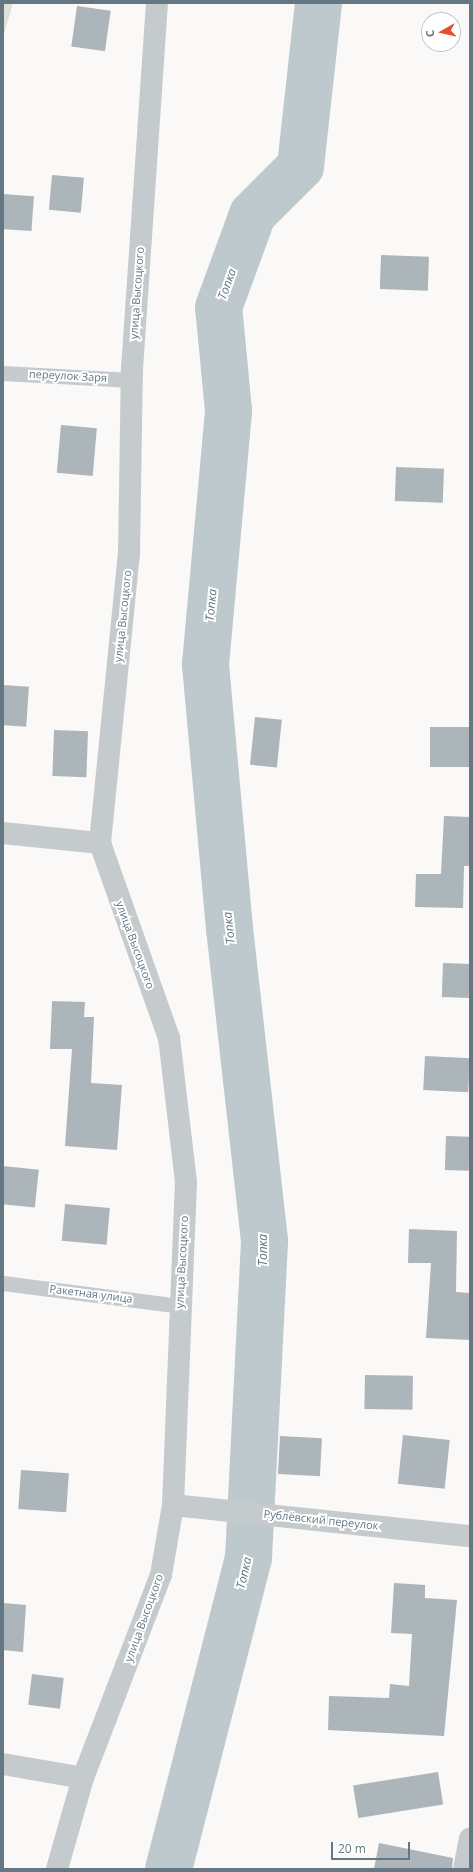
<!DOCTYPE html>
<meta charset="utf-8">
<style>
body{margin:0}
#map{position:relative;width:473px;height:1872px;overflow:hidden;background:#faf9f7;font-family:"Open Sans",sans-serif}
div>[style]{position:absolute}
.green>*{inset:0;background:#dce2d8}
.river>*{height:47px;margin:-23.5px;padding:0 23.5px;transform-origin:23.5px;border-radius:23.5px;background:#bdc9cd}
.building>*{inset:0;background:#abb5ba;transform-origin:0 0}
.lane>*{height:15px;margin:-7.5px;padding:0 7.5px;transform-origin:7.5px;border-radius:7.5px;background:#c5cacd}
.street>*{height:22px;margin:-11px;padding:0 11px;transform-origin:11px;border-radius:11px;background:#c5cacd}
span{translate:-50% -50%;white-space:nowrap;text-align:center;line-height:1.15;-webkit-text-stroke:4px #fff;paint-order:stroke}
.street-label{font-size:11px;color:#647783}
.water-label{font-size:12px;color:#5f767c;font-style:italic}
.frame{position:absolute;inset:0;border:4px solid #647783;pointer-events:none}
.north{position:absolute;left:421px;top:12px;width:40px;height:40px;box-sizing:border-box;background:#fff;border:1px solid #c1c9cd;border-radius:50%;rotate:262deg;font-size:11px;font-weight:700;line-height:16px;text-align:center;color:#647783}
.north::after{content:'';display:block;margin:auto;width:14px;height:18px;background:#e54f2c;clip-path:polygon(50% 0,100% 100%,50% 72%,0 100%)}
.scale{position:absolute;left:331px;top:1842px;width:79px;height:18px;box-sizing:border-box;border:2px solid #647783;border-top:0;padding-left:5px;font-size:12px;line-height:14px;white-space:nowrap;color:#647783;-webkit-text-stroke:3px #fff;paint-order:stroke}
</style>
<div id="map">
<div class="green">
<div style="clip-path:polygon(3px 3px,13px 3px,3px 37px)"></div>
</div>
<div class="river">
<div style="left:168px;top:1869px;width:322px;rotate:-75.6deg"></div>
<div style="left:248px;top:1557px;width:317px;rotate:-87.1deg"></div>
<div style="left:264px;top:1240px;width:314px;rotate:-96.4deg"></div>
<div style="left:229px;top:928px;width:265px;rotate:-95.2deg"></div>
<div style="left:205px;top:664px;width:255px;rotate:-84.8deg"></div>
<div style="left:228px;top:410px;width:103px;rotate:-95.5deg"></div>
<div style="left:218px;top:307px;width:99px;rotate:-69.9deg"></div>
<div style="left:252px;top:214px;width:68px;rotate:-45deg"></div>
<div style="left:300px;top:166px;width:164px;rotate:-83.7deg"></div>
</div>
<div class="building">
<div style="left:77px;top:6px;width:34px;height:41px;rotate:8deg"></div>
<div style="left:52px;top:175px;width:32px;height:35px;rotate:5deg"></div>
<div style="left:3px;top:194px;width:31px;height:35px;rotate:4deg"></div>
<div style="left:381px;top:255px;width:48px;height:34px;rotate:2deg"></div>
<div style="left:61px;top:425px;width:36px;height:48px;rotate:5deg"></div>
<div style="left:396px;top:467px;width:48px;height:34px;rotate:2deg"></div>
<div style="left:3px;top:685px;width:26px;height:40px;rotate:4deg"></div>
<div style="left:255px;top:717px;width:27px;height:48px;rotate:6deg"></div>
<div style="left:430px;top:727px;width:40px;height:40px"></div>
<div style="left:54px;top:730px;width:34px;height:46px;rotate:2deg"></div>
<div style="clip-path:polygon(444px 816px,470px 817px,470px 866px,464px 866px,463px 908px,415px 907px,416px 874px,441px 874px)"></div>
<div style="left:443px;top:963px;width:27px;height:34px;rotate:2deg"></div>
<div style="clip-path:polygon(52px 1001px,85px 1002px,84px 1017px,94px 1017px,91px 1083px,122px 1085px,117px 1150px,65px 1146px,72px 1049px,50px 1049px)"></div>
<div style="left:425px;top:1056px;width:45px;height:34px;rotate:3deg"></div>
<div style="left:446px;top:1136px;width:24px;height:34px;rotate:2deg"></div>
<div style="left:3px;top:1166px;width:36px;height:38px;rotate:6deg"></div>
<div style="left:65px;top:1204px;width:45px;height:37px;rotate:5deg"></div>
<div style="clip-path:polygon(409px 1229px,457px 1231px,456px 1292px,470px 1293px,470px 1340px,426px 1338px,431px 1263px,408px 1263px)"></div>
<div style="left:365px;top:1375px;width:48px;height:34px;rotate:1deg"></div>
<div style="left:403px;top:1435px;width:47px;height:49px;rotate:6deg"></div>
<div style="left:280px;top:1436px;width:42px;height:38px;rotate:3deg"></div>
<div style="left:21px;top:1470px;width:48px;height:39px;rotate:4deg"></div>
<div style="clip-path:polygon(394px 1583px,425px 1585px,425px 1598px,457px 1600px,444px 1736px,328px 1730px,329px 1696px,389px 1698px,390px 1684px,409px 1686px,412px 1634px,391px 1633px)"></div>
<div style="clip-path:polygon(3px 1603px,26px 1605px,23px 1652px,3px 1650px)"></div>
<div style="left:32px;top:1674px;width:32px;height:31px;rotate:7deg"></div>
<div style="left:438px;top:1772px;width:33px;height:86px;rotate:81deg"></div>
<div style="clip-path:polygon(379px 1843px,453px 1858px,452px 1869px,374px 1869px)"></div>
</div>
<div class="lane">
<div style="left:3px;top:373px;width:129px;rotate:3.1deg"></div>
<div style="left:3px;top:1283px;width:178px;rotate:7.4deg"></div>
</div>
<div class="street">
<div style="left:3px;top:833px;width:98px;rotate:5.9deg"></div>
<div style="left:173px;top:1505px;width:299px;rotate:6deg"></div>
<div style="left:3px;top:1764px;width:81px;rotate:9.9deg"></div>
<div style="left:57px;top:1869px;width:95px;rotate:-74.1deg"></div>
<div style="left:83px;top:1778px;width:217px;rotate:-69deg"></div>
<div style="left:161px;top:1575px;width:71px;rotate:-80.3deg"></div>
<div style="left:173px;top:1505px;width:323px;rotate:-87.7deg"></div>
<div style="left:186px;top:1182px;width:145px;rotate:-96.7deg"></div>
<div style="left:169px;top:1038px;width:207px;rotate:-109.5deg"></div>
<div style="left:100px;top:843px;width:290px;rotate:-84.3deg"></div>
<div style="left:129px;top:554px;width:185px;rotate:-89.1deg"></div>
<div style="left:132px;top:369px;width:367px;rotate:-86.1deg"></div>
<div style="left:464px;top:1869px;width:31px;rotate:-79deg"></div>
</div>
<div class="street-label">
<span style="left:137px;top:293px;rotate:-86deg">улица Высоцкого</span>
<span style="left:68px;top:376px;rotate:3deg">переулок Заря</span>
<span style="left:123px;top:616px;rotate:-84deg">улица Высоцкого</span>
<span style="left:135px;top:945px;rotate:70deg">улица Высоцкого</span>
<span style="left:182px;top:1262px;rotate:-87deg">улица Высоцкого</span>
<span style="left:91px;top:1294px;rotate:7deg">Ракетная улица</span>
<span style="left:321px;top:1520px;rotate:6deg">Рублёвский переулок</span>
<span style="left:144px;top:1618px;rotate:-70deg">улица Высоцкого</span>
</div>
<div class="water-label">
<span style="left:227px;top:284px;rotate:-70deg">Топка</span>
<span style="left:211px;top:605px;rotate:-85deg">Топка</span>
<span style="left:229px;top:928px;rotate:-96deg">Топка</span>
<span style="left:263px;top:1250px;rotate:-90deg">Топка</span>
<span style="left:244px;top:1573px;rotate:-77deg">Топка</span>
</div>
<div class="frame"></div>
<div class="north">С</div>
<div class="scale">20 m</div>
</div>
